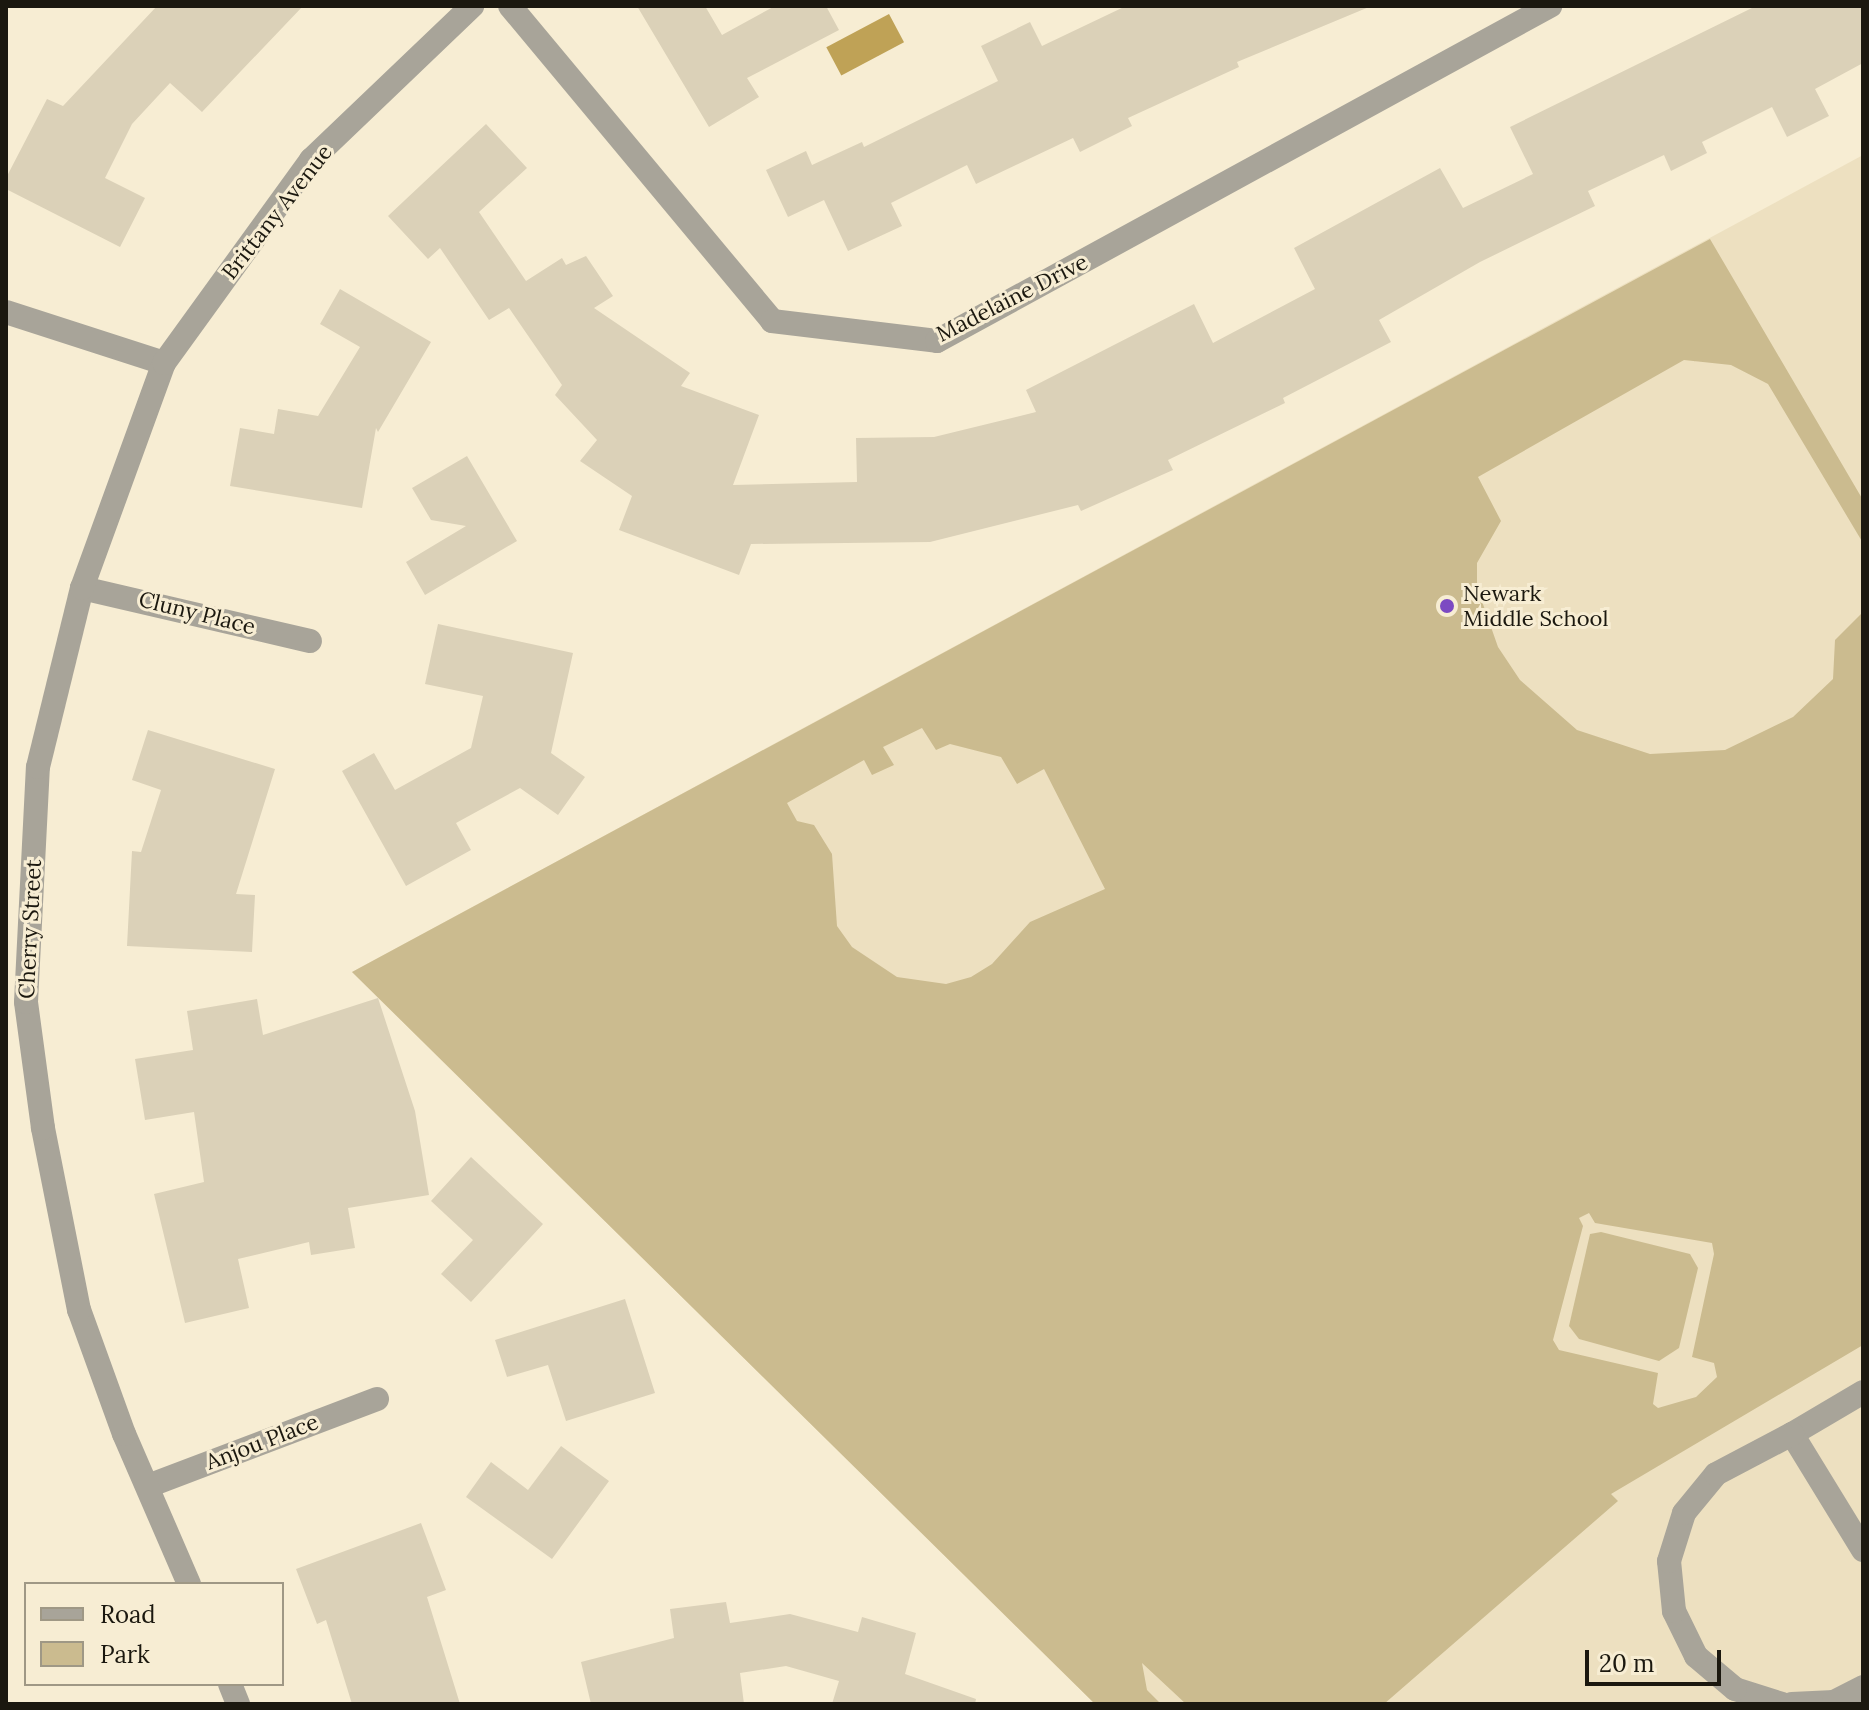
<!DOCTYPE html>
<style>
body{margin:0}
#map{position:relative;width:1869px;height:1710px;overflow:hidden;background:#f7edd3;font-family:Lora,serif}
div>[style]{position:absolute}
.built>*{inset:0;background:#ede0c0}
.green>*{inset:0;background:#cbbb8f}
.water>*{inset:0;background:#bfa256;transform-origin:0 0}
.building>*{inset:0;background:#dbd1b8}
.minor>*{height:24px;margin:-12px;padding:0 12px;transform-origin:12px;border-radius:12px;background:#a8a499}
.dots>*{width:22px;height:22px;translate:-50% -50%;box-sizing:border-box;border:4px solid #f7edd3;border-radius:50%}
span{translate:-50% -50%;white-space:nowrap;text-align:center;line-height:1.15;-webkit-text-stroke:6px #f7edd3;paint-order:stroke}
.street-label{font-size:22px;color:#1b180f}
.poi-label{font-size:22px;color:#1b180f}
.left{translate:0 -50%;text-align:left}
.frame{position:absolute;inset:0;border:8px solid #1b180f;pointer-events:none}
.legend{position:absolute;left:24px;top:1582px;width:260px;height:104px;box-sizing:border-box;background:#f7edd3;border:2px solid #9f9885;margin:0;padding:10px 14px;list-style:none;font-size:24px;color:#1b180f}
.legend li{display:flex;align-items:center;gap:16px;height:40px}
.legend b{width:40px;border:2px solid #9f9885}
.scale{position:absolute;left:1585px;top:1650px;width:136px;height:36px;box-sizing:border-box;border:4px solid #1b180f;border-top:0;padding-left:10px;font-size:24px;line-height:28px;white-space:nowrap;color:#1b180f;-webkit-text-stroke:6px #f7edd3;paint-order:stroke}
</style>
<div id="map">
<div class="built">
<div style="clip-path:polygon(1863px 155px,1863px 1704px,1095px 1704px,352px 972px)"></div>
</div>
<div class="green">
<div style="clip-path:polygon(evenodd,1710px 239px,1863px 500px,1863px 543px,1768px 384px,1731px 365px,1684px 360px,1478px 477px,1501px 521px,1477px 563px,1477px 587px,1498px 647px,1520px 680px,1577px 730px,1650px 754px,1725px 750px,1793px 717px,1833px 679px,1835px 640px,1863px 612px,1863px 1345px,1611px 1494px,1618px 1501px,1384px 1704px,1186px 1704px,1142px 1663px,1147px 1690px,1161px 1704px,1095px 1704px,352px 972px,1710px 239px,922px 728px,936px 750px,950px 744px,1001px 757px,1017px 784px,1044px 769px,1105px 889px,1030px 922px,992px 964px,971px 977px,946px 984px,897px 977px,852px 947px,837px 926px,832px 854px,814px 825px,797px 821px,787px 803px,864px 760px,872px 775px,894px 765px,883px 747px,922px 728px,1710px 239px,1589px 1213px,1595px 1223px,1712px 1243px,1714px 1254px,1692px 1357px,1714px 1363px,1717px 1377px,1696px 1397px,1658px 1408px,1653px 1404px,1658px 1373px,1559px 1350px,1553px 1340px,1583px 1226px,1579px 1218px,1589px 1213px)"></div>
<div style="clip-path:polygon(1601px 1232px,1690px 1254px,1698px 1268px,1679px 1348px,1659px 1361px,1579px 1339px,1569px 1326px,1590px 1234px)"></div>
</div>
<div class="water">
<div style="left:889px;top:14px;width:32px;height:71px;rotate:62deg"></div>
</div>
<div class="building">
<div style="clip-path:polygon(157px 6px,303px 6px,202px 112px,170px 83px,132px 124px,105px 178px,145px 198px,120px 247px,6px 189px,6px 178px,47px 99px,63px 106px)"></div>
<div style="clip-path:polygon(637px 6px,705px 6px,722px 35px,775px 6px,826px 6px,839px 30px,747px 78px,759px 97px,709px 127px)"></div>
<div style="clip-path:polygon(1126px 6px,1369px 7px,1237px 62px,1239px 67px,1128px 118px,1132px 126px,1080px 152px,1073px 138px,976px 184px,967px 165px,891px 203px,902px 226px,848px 251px,824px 200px,788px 217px,766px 170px,806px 151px,812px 165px,862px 142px,864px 147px,998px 81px,981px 46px,1030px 22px,1042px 46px)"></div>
<div style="clip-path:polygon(1756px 6px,1863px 6px,1863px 63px,1815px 89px,1829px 116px,1787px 137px,1772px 107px,1702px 142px,1707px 153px,1671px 171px,1664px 155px,1588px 191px,1595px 206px,1480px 262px,1379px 320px,1391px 342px,1283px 398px,1285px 403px,1168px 460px,1173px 470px,1081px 511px,1078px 505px,930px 542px,751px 544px,739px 575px,619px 530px,632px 496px,580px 461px,597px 440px,555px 395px,562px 385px,509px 308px,489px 320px,440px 248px,428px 259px,388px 216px,486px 124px,527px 168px,479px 212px,526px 281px,562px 258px,566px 265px,586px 256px,613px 296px,594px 308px,690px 373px,681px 386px,759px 415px,733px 485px,857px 482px,856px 438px,934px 437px,1036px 412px,1026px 390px,1194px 304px,1213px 343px,1315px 289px,1294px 248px,1440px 168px,1463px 208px,1533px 174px,1510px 127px)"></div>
<div style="clip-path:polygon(340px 289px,431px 342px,378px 432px,376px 428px,362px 508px,230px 486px,240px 428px,274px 434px,278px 409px,318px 416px,360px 347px,320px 324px)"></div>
<div style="clip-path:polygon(467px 456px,517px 541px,425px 595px,406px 562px,466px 526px,431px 520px,412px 488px)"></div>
<div style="clip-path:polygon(438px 624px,573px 653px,551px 753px,585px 777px,558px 815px,520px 788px,456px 823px,471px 850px,406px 886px,342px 771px,374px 753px,395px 790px,471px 748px,483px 696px,425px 684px)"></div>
<div style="clip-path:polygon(148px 730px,275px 769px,236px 894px,255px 895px,252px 952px,127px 946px,132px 851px,141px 852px,161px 790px,132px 780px)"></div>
<div style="clip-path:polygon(378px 998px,415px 1111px,429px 1195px,348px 1208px,355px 1248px,311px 1255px,309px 1242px,238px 1259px,249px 1308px,185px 1323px,154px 1194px,204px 1182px,194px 1112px,145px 1120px,135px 1059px,193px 1050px,187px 1011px,257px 999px,263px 1035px)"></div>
<div style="clip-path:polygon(471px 1157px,543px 1224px,471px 1302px,441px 1274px,473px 1240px,431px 1201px)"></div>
<div style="clip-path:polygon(625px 1299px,655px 1393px,566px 1421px,548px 1365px,507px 1377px,495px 1340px)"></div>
<div style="clip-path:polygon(561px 1446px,609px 1481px,552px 1559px,466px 1497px,491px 1462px,528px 1490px)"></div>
<div style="clip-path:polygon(421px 1523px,446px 1590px,427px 1597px,460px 1704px,352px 1704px,326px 1620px,317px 1624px,296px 1569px)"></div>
<div style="clip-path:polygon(726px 1602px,730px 1623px,790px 1614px,858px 1632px,862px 1617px,916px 1633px,905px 1674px,976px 1699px,975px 1704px,832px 1704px,839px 1681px,786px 1666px,740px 1673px,744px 1704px,591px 1704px,581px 1662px,674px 1638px,670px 1609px)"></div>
</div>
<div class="minor">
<div style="left:510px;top:6px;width:410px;rotate:50.2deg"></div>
<div style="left:772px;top:321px;width:166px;rotate:6.9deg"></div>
<div style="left:937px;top:341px;width:699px;rotate:-28.66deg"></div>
<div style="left:6px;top:312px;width:166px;rotate:17.9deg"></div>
<div style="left:82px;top:588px;width:234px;rotate:13.1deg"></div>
<div style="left:1863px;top:1392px;width:82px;rotate:149.4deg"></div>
<div style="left:1792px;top:1434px;width:136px;rotate:58.5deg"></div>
<div style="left:148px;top:1486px;width:245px;rotate:-20.8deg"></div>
<div style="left:189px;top:1584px;width:163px;rotate:-113.4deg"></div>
<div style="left:124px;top:1434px;width:132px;rotate:-109.9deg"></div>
<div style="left:79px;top:1310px;width:186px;rotate:-101.2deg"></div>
<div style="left:43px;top:1128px;width:127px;rotate:-97.7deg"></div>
<div style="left:26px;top:1002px;width:235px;rotate:-87.1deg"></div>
<div style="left:38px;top:767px;width:184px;rotate:-76.2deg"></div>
<div style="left:82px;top:588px;width:239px;rotate:-70deg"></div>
<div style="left:164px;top:363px;width:251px;rotate:-54.1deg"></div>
<div style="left:311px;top:160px;width:223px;rotate:-43.7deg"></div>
<div style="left:230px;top:1684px;width:22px;rotate:68deg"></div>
<div style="left:1782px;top:1704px;width:49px;rotate:-162.3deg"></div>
<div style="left:1735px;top:1689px;width:51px;rotate:-139.8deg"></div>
<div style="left:1696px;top:1656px;width:50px;rotate:-116.1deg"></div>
<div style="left:1674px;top:1611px;width:50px;rotate:-95.7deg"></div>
<div style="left:1669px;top:1561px;width:50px;rotate:-72.6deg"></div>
<div style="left:1684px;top:1513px;width:50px;rotate:-50.6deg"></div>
<div style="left:1716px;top:1474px;width:86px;rotate:-27.8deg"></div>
<div style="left:1792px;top:1704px;width:42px;rotate:-2.7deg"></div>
<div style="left:1834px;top:1702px;width:33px;rotate:-27deg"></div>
</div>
<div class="dots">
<div style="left:1447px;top:606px;background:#7c4ac2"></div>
</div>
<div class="street-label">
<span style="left:277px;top:212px;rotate:-52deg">Brittany Avenue</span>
<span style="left:1012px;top:298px;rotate:-27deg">Madelaine Drive</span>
<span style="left:197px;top:613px;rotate:14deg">Cluny Place</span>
<span style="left:30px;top:929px;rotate:-87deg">Cherry Street</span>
<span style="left:262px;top:1442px;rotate:-21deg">Anjou Place</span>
</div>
<div class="poi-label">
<span class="left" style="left:1463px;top:606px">Newark<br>Middle School</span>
</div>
<div class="frame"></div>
<ul class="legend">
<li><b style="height:10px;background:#a8a499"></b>Road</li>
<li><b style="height:22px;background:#cbbb8f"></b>Park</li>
</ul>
<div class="scale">20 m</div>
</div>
